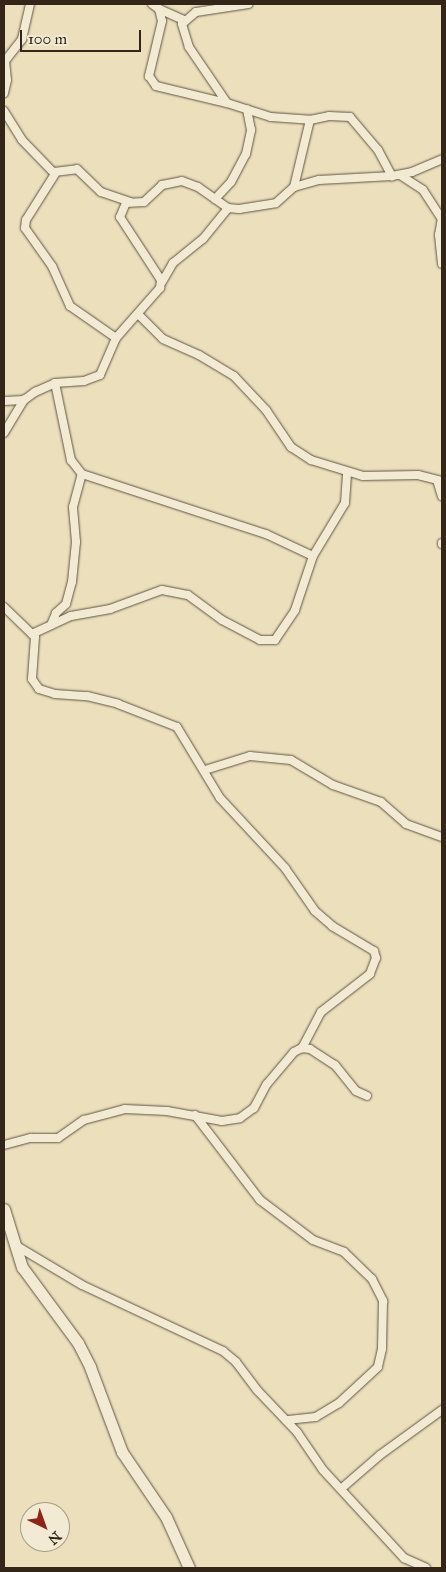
<!DOCTYPE html>
<style>
body{margin:0}
#map{position:relative;width:446px;height:1572px;overflow:hidden;background:#ebdfbc;font-family:"IM FELL Great Primer",serif}
div>[style]{position:absolute}
.roads{filter:drop-shadow(0 0 1px #615442) drop-shadow(0 0 1px #615442)}
.street>*{height:8px;margin:-4px;padding:0 4px;transform-origin:4px;border-radius:4px;background:#f2ead3}
.secondary>*{height:11px;margin:-5.5px;padding:0 5.5px;transform-origin:5.5px;border-radius:5.5px;background:#f2ead3}
span{translate:-50% -50%;white-space:nowrap;text-align:center;line-height:1.15;-webkit-text-stroke:5px #f2ead3;paint-order:stroke}
.frame{position:absolute;inset:0;border:5px solid #332619;pointer-events:none}
.north{position:absolute;left:20px;top:1502px;width:50px;height:50px;box-sizing:border-box;background:#f2ead3;border:1px solid #a69c89;border-radius:50%;rotate:138deg;font-size:14px;font-weight:700;line-height:20px;text-align:center;color:#332619}
.north::after{content:'';display:block;margin:auto;width:18px;height:22px;background:#8f2418;clip-path:polygon(50% 0,100% 100%,50% 72%,0 100%)}
.scale{position:absolute;left:20px;top:30px;width:121px;height:22px;box-sizing:border-box;border:2px solid #332619;border-top:0;padding-left:6px;font-size:15px;line-height:18px;white-space:nowrap;color:#332619;-webkit-text-stroke:4px #f2ead3;paint-order:stroke}
</style>
<div id="map">
<div class="roads">
<div class="street">
<div style="left:152px;top:4px;width:9px;rotate:36deg"></div>
<div style="left:159px;top:9px;width:12px;rotate:76deg"></div>
<div style="left:162px;top:21px;width:57px;rotate:103.3deg"></div>
<div style="left:149px;top:76px;width:12px;rotate:55deg"></div>
<div style="left:156px;top:86px;width:73px;rotate:13.5deg"></div>
<div style="left:227px;top:103px;width:46px;rotate:17.7deg"></div>
<div style="left:271px;top:117px;width:39px;rotate:4deg"></div>
<div style="left:310px;top:120px;width:19px;rotate:-12deg"></div>
<div style="left:329px;top:116px;width:21px;rotate:3deg"></div>
<div style="left:350px;top:117px;width:43px;rotate:49.7deg"></div>
<div style="left:378px;top:150px;width:30px;rotate:62deg"></div>
<div style="left:159px;top:9px;width:27px;rotate:24deg"></div>
<div style="left:4px;top:93px;width:13px;rotate:-77deg"></div>
<div style="left:7px;top:80px;width:19px;rotate:-96deg"></div>
<div style="left:5px;top:61px;width:28px;rotate:-52deg"></div>
<div style="left:22px;top:39px;width:36px;rotate:-77deg"></div>
<div style="left:227px;top:103px;width:68px;rotate:-124.2deg"></div>
<div style="left:189px;top:47px;width:24px;rotate:-107deg"></div>
<div style="left:182px;top:24px;width:18px;rotate:-41deg"></div>
<div style="left:196px;top:12px;width:53px;rotate:-8.7deg"></div>
<div style="left:4px;top:111px;width:34px;rotate:58deg"></div>
<div style="left:22px;top:140px;width:47px;rotate:45.9deg"></div>
<div style="left:55px;top:174px;width:54px;rotate:122.2deg"></div>
<div style="left:26px;top:220px;width:8px;rotate:97deg"></div>
<div style="left:25px;top:228px;width:47px;rotate:54.6deg"></div>
<div style="left:52px;top:266px;width:44px;rotate:65.8deg"></div>
<div style="left:70px;top:306px;width:56px;rotate:34.8deg"></div>
<div style="left:54px;top:172px;width:23px;rotate:-7deg"></div>
<div style="left:77px;top:169px;width:33px;rotate:44deg"></div>
<div style="left:101px;top:192px;width:31px;rotate:19deg"></div>
<div style="left:400px;top:175px;width:27px;rotate:33deg"></div>
<div style="left:423px;top:190px;width:35px;rotate:57deg"></div>
<div style="left:294px;top:187px;width:69px;rotate:-76.6deg"></div>
<div style="left:215px;top:199px;width:23px;rotate:-47deg"></div>
<div style="left:231px;top:182px;width:32px;rotate:-62deg"></div>
<div style="left:246px;top:154px;width:25px;rotate:-78deg"></div>
<div style="left:251px;top:130px;width:21px;rotate:-101deg"></div>
<div style="left:442px;top:218px;width:17px;rotate:100deg"></div>
<div style="left:439px;top:235px;width:29px;rotate:84deg"></div>
<div style="left:162px;top:282px;width:22px;rotate:-60deg"></div>
<div style="left:173px;top:263px;width:38px;rotate:-39deg"></div>
<div style="left:203px;top:239px;width:40px;rotate:-51deg"></div>
<div style="left:139px;top:315px;width:34px;rotate:45deg"></div>
<div style="left:163px;top:339px;width:39px;rotate:24deg"></div>
<div style="left:199px;top:355px;width:41px;rotate:31deg"></div>
<div style="left:234px;top:376px;width:47px;rotate:46.7deg"></div>
<div style="left:266px;top:410px;width:45px;rotate:56deg"></div>
<div style="left:291px;top:447px;width:24px;rotate:33deg"></div>
<div style="left:311px;top:460px;width:54px;rotate:17.1deg"></div>
<div style="left:363px;top:476px;width:55px;rotate:-1deg"></div>
<div style="left:418px;top:475px;width:25px;rotate:14deg"></div>
<div style="left:55px;top:383px;width:79px;rotate:78.3deg"></div>
<div style="left:71px;top:460px;width:18px;rotate:52deg"></div>
<div style="left:82px;top:474px;width:194px;rotate:18.1deg"></div>
<div style="left:266px;top:534px;width:52px;rotate:25.1deg"></div>
<div style="left:4px;top:401px;width:20px;rotate:-3deg"></div>
<div style="left:4px;top:433px;width:39px;rotate:-59deg"></div>
<div style="left:24px;top:400px;width:14px;rotate:-36deg"></div>
<div style="left:35px;top:392px;width:22px;rotate:-24deg"></div>
<div style="left:55px;top:383px;width:29px;rotate:-4deg"></div>
<div style="left:84px;top:381px;width:17px;rotate:-21deg"></div>
<div style="left:100px;top:375px;width:40px;rotate:-66.6deg"></div>
<div style="left:116px;top:338px;width:67px;rotate:-48.7deg"></div>
<div style="left:160px;top:288px;width:8px;rotate:-83deg"></div>
<div style="left:161px;top:280px;width:75px;rotate:-123.1deg"></div>
<div style="left:120px;top:217px;width:15px;rotate:-67deg"></div>
<div style="left:126px;top:203px;width:18px;rotate:-3deg"></div>
<div style="left:144px;top:202px;width:25px;rotate:-43deg"></div>
<div style="left:162px;top:185px;width:20px;rotate:-11deg"></div>
<div style="left:182px;top:181px;width:17px;rotate:21deg"></div>
<div style="left:198px;top:187px;width:37px;rotate:35deg"></div>
<div style="left:228px;top:208px;width:11px;rotate:5deg"></div>
<div style="left:239px;top:209px;width:37px;rotate:-9deg"></div>
<div style="left:276px;top:203px;width:24px;rotate:-42deg"></div>
<div style="left:294px;top:187px;width:26px;rotate:-16deg"></div>
<div style="left:319px;top:180px;width:73px;rotate:-3.1deg"></div>
<div style="left:392px;top:176px;width:20px;rotate:-11deg"></div>
<div style="left:412px;top:172px;width:33px;rotate:-23deg"></div>
<div style="left:437px;top:480px;width:17px;rotate:73deg"></div>
<div style="left:442px;top:543px;width:1px;rotate:90deg"></div>
<div style="left:4px;top:607px;width:43px;rotate:44.1deg"></div>
<div style="left:35px;top:637px;width:42px;rotate:94.1deg"></div>
<div style="left:32px;top:679px;width:12px;rotate:55deg"></div>
<div style="left:39px;top:689px;width:17px;rotate:17deg"></div>
<div style="left:55px;top:694px;width:32px;rotate:4deg"></div>
<div style="left:87px;top:696px;width:32px;rotate:14deg"></div>
<div style="left:118px;top:704px;width:63px;rotate:21.3deg"></div>
<div style="left:177px;top:727px;width:83px;rotate:58.8deg"></div>
<div style="left:220px;top:798px;width:96px;rotate:47.1deg"></div>
<div style="left:285px;top:868px;width:52px;rotate:55.1deg"></div>
<div style="left:315px;top:911px;width:23px;rotate:41deg"></div>
<div style="left:332px;top:926px;width:49px;rotate:30.8deg"></div>
<div style="left:374px;top:951px;width:7px;rotate:74deg"></div>
<div style="left:376px;top:958px;width:17px;rotate:111deg"></div>
<div style="left:370px;top:974px;width:62px;rotate:142.2deg"></div>
<div style="left:321px;top:1012px;width:41px;rotate:117.8deg"></div>
<div style="left:51px;top:625px;width:13px;rotate:-67deg"></div>
<div style="left:56px;top:613px;width:13px;rotate:-42deg"></div>
<div style="left:66px;top:604px;width:23px;rotate:-75deg"></div>
<div style="left:72px;top:582px;width:40px;rotate:-84.3deg"></div>
<div style="left:76px;top:542px;width:35px;rotate:-95deg"></div>
<div style="left:73px;top:507px;width:34px;rotate:-75deg"></div>
<div style="left:32px;top:634px;width:43px;rotate:-24.8deg"></div>
<div style="left:71px;top:616px;width:40px;rotate:-10deg"></div>
<div style="left:110px;top:609px;width:55px;rotate:-20.1deg"></div>
<div style="left:162px;top:590px;width:26px;rotate:11deg"></div>
<div style="left:188px;top:595px;width:42px;rotate:36.3deg"></div>
<div style="left:222px;top:620px;width:43px;rotate:27.8deg"></div>
<div style="left:260px;top:640px;width:15px"></div>
<div style="left:275px;top:640px;width:36px;rotate:-56deg"></div>
<div style="left:295px;top:610px;width:57px;rotate:-71.6deg"></div>
<div style="left:313px;top:556px;width:62px;rotate:-58.9deg"></div>
<div style="left:345px;top:503px;width:31px;rotate:-86deg"></div>
<div style="left:205px;top:770px;width:47px;rotate:-17.3deg"></div>
<div style="left:250px;top:756px;width:41px;rotate:5.6deg"></div>
<div style="left:291px;top:760px;width:49px;rotate:30.8deg"></div>
<div style="left:333px;top:785px;width:51px;rotate:19.5deg"></div>
<div style="left:381px;top:802px;width:33px;rotate:41deg"></div>
<div style="left:406px;top:824px;width:38px;rotate:20deg"></div>
<div style="left:195px;top:1115px;width:107px;rotate:52.6deg"></div>
<div style="left:260px;top:1200px;width:66px;rotate:37deg"></div>
<div style="left:313px;top:1240px;width:33px;rotate:21deg"></div>
<div style="left:344px;top:1252px;width:39px;rotate:44deg"></div>
<div style="left:372px;top:1279px;width:25px;rotate:63deg"></div>
<div style="left:383px;top:1301px;width:48px;rotate:91.2deg"></div>
<div style="left:382px;top:1349px;width:18px;rotate:103deg"></div>
<div style="left:378px;top:1367px;width:53px;rotate:137.3deg"></div>
<div style="left:339px;top:1403px;width:27px;rotate:149deg"></div>
<div style="left:316px;top:1417px;width:30px;rotate:174deg"></div>
<div style="left:4px;top:1145px;width:28px;rotate:-15deg"></div>
<div style="left:31px;top:1138px;width:27px"></div>
<div style="left:58px;top:1138px;width:32px;rotate:-35deg"></div>
<div style="left:84px;top:1120px;width:42px;rotate:-15deg"></div>
<div style="left:125px;top:1109px;width:42px;rotate:2.7deg"></div>
<div style="left:167px;top:1111px;width:56px;rotate:10.3deg"></div>
<div style="left:222px;top:1121px;width:18px;rotate:-9deg"></div>
<div style="left:240px;top:1118px;width:17px;rotate:-36deg"></div>
<div style="left:254px;top:1108px;width:27px;rotate:-62deg"></div>
<div style="left:267px;top:1084px;width:42px;rotate:-49.8deg"></div>
<div style="left:294px;top:1052px;width:9px;rotate:-27deg"></div>
<div style="left:302px;top:1048px;width:8px;rotate:7deg"></div>
<div style="left:310px;top:1049px;width:30px;rotate:33deg"></div>
<div style="left:335px;top:1065px;width:33px;rotate:51deg"></div>
<div style="left:356px;top:1091px;width:12px;rotate:24deg"></div>
<div style="left:15px;top:1245px;width:78px;rotate:30.8deg"></div>
<div style="left:82px;top:1285px;width:156px;rotate:25.1deg"></div>
<div style="left:223px;top:1351px;width:17px;rotate:40deg"></div>
<div style="left:236px;top:1362px;width:36px;rotate:53deg"></div>
<div style="left:258px;top:1391px;width:57px;rotate:46.4deg"></div>
<div style="left:297px;top:1432px;width:46px;rotate:55.6deg"></div>
<div style="left:323px;top:1470px;width:120px;rotate:47.4deg"></div>
<div style="left:404px;top:1558px;width:24px;rotate:24deg"></div>
<div style="left:342px;top:1488px;width:50px;rotate:-41deg"></div>
<div style="left:380px;top:1455px;width:77px;rotate:-36deg"></div>
</div>
<div class="secondary">
<div style="left:4px;top:1209px;width:61px;rotate:72.8deg"></div>
<div style="left:22px;top:1267px;width:94px;rotate:53.6deg"></div>
<div style="left:78px;top:1343px;width:27px;rotate:63deg"></div>
<div style="left:90px;top:1367px;width:91px;rotate:69.4deg"></div>
<div style="left:122px;top:1452px;width:78px;rotate:55.9deg"></div>
<div style="left:166px;top:1517px;width:56px;rotate:65.7deg"></div>
</div>
</div>
<div class="frame"></div>
<div class="north">N</div>
<div class="scale">100 m</div>
</div>
